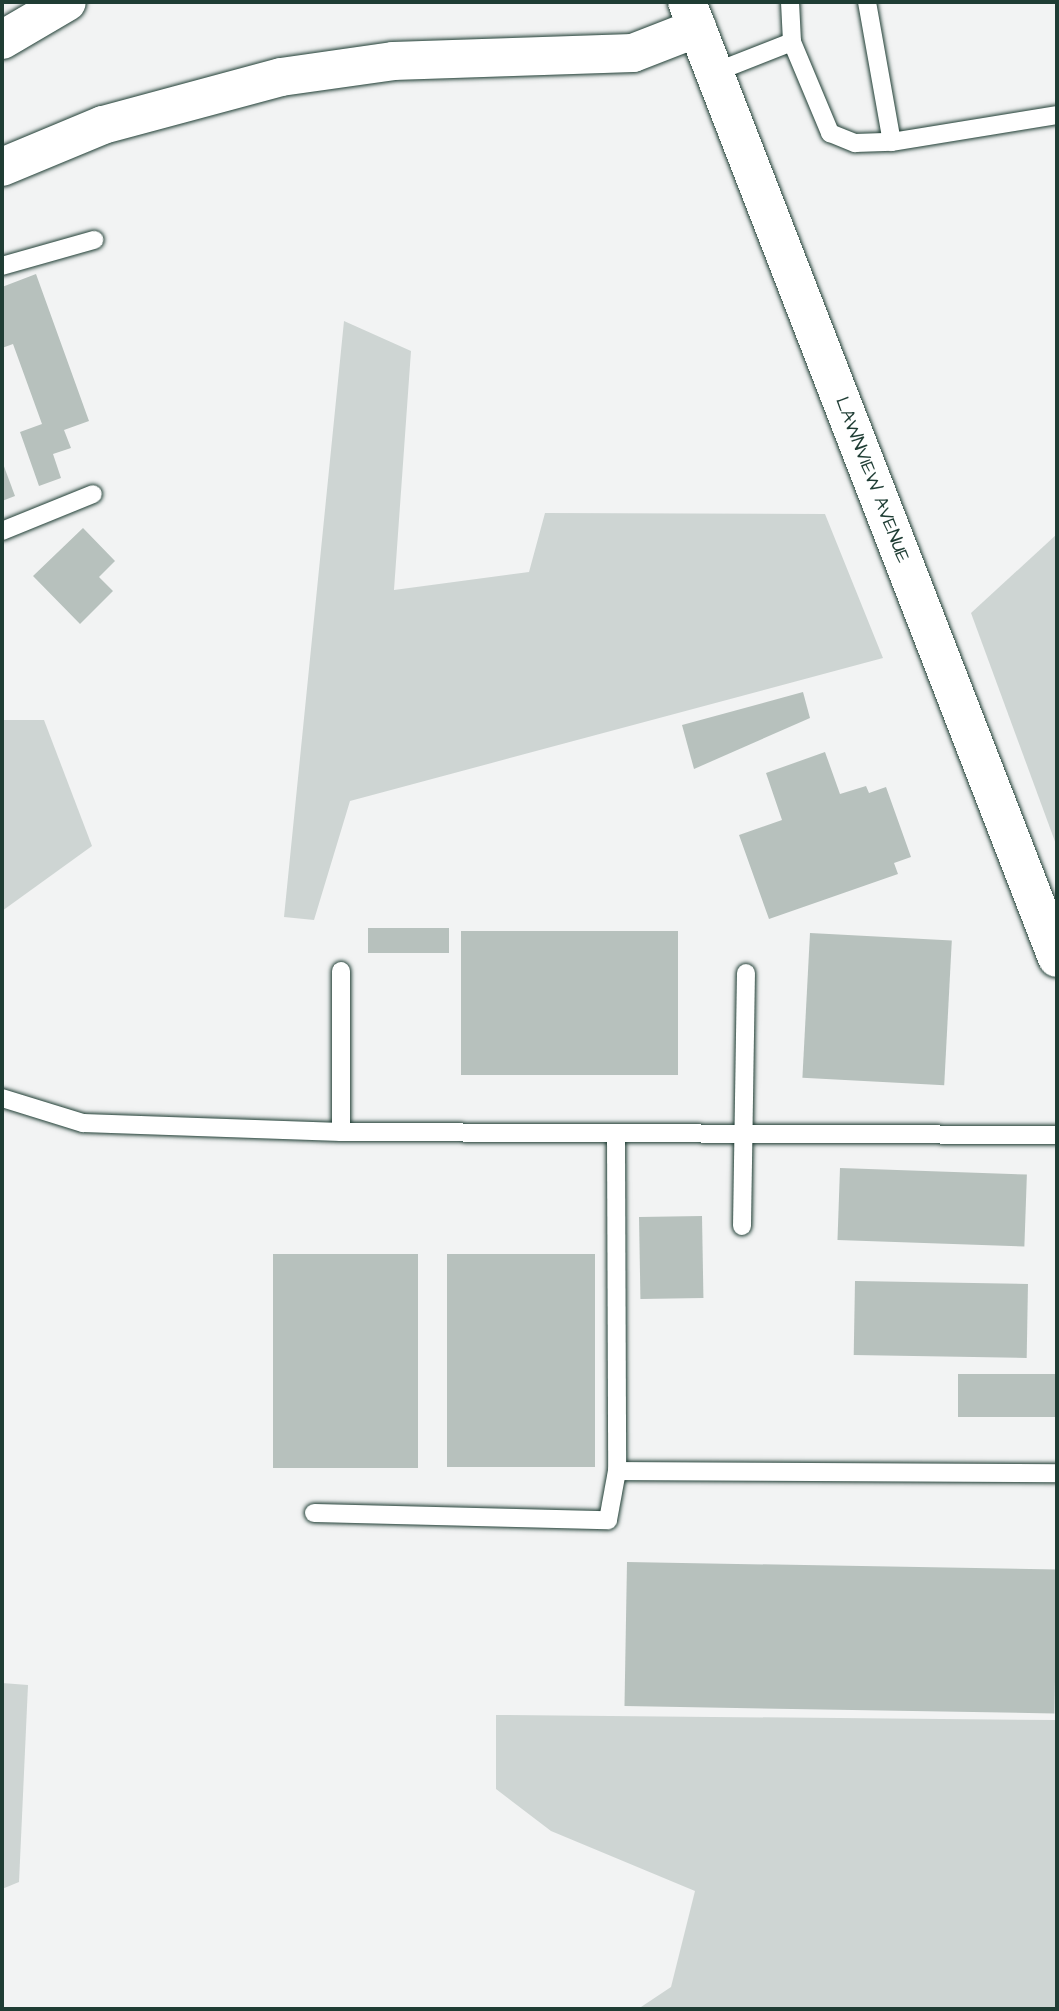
<!DOCTYPE html>
<style>
body{margin:0}
#map{position:relative;width:1059px;height:2011px;overflow:hidden;background:#f2f3f3;font-family:"Architects Daughter",sans-serif}
div>[style]{position:absolute}
.green>*{inset:0;background:#ced5d3}
.building>*{inset:0;background:#b7c1bd;transform-origin:0 0}
.roads{filter:drop-shadow(0 0 2px #1f3d34) drop-shadow(0 0 2px #1f3d34)}
.lane>*{height:18px;margin:-9px;padding:0 9px;transform-origin:9px;border-radius:9px;background:#fff}
.secondary>*{height:38px;margin:-19px;padding:0 19px;transform-origin:19px;border-radius:19px;background:#fff}
.highway>*{height:38px;margin:-19px;padding:0 19px;transform-origin:19px;border-radius:19px;background:#fff}
span{translate:-50% -50%;white-space:nowrap;text-align:center;line-height:1.15;-webkit-text-stroke:7px #fff;paint-order:stroke}
.street-label{font-size:19px;color:#1f3d34}
.frame{position:absolute;inset:0;border:4px solid #1f3d34;pointer-events:none}
</style>
<div id="map">
<div class="green">
<div style="clip-path:polygon(344px 321px,411px 351px,394px 590px,529px 572px,545px 513px,825px 514px,883px 658px,350px 801px,314px 920px,284px 917px)"></div>
<div style="clip-path:polygon(1057px 534px,1057px 847px,971px 613px)"></div>
<div style="clip-path:polygon(2px 720px,44px 720px,92px 846px,2px 911px)"></div>
<div style="clip-path:polygon(2px 1683px,28px 1685px,19px 1882px,2px 1889px)"></div>
<div style="clip-path:polygon(496px 1715px,1057px 1720px,1057px 2009px,638px 2009px,671px 1987px,695px 1891px,551px 1831px,496px 1789px)"></div>
</div>
<div class="building">
<div style="clip-path:polygon(36px 274px,89px 421px,64px 430px,71px 448px,53px 454px,61px 478px,39px 486px,20px 432px,42px 424px,13px 344px,2px 348px,2px 287px)"></div>
<div style="clip-path:polygon(2px 461px,15px 496px,2px 501px)"></div>
<div style="clip-path:polygon(83px 528px,115px 561px,99px 577px,113px 591px,80px 624px,33px 576px)"></div>
<div style="clip-path:polygon(803px 692px,810px 718px,694px 769px,682px 725px)"></div>
<div style="clip-path:polygon(825px 752px,840px 794px,866px 786px,869px 793px,886px 787px,911px 857px,894px 863px,898px 874px,769px 919px,739px 835px,782px 820px,766px 773px)"></div>
<div style="left:368px;top:928px;width:81px;height:25px"></div>
<div style="left:461px;top:931px;width:217px;height:144px"></div>
<div style="left:810px;top:933px;width:142px;height:145px;rotate:3deg"></div>
<div style="left:840px;top:1168px;width:187px;height:72px;rotate:2deg"></div>
<div style="left:702px;top:1216px;width:82px;height:63px;rotate:89deg"></div>
<div style="left:418px;top:1254px;width:214px;height:145px;rotate:90deg"></div>
<div style="left:447px;top:1254px;width:148px;height:213px"></div>
<div style="left:855px;top:1281px;width:173px;height:74px;rotate:1deg"></div>
<div style="left:1057px;top:1374px;width:43px;height:99px;rotate:90deg"></div>
<div style="left:627px;top:1562px;width:430px;height:144px;rotate:1deg"></div>
</div>
<div class="roads">
<div class="lane">
<div style="left:790px;top:2px;width:40px;rotate:87.1deg"></div>
<div style="left:792px;top:42px;width:99px;rotate:67.3deg"></div>
<div style="left:830px;top:133px;width:27px;rotate:22deg"></div>
<div style="left:855px;top:143px;width:37px;rotate:-2deg"></div>
<div style="left:867px;top:2px;width:142px;rotate:79.9deg"></div>
<div style="left:892px;top:142px;width:167px;rotate:-9.3deg"></div>
<div style="left:713px;top:73px;width:85px;rotate:-21.4deg"></div>
<div style="left:2px;top:266px;width:96px;rotate:-15.8deg"></div>
<div style="left:2px;top:531px;width:98px;rotate:-22.1deg"></div>
<div style="left:341px;top:971px;width:161px;rotate:90deg"></div>
<div style="left:2px;top:1098px;width:85px;rotate:17.2deg"></div>
<div style="left:83px;top:1123px;width:258px;rotate:2deg"></div>
<div style="left:341px;top:1132px;width:716px;rotate:0.24deg"></div>
<div style="left:616px;top:1135px;width:336px;rotate:89.8deg"></div>
<div style="left:617px;top:1471px;width:440px;rotate:0.3deg"></div>
<div style="left:742px;top:1226px;width:253px;rotate:-89.1deg"></div>
<div style="left:314px;top:1513px;width:294px;rotate:1.4deg"></div>
<div style="left:608px;top:1520px;width:50px;rotate:-79.6deg"></div>
</div>
<div class="secondary">
<div style="left:687px;top:2px;width:1025px;rotate:68.84deg"></div>
</div>
<div class="highway">
<div style="left:2px;top:40px;width:75px;rotate:-30.3deg"></div>
<div style="left:2px;top:167px;width:109px;rotate:-22.6deg"></div>
<div style="left:103px;top:125px;width:184px;rotate:-15.1deg"></div>
<div style="left:281px;top:77px;width:113px;rotate:-8.1deg"></div>
<div style="left:393px;top:61px;width:240px;rotate:-1.9deg"></div>
<div style="left:633px;top:53px;width:69px;rotate:-21.3deg"></div>
</div>
</div>
<div class="street-label">
<span style="left:872px;top:480px;rotate:69deg">LAWNVIEW AVENUE</span>
</div>
<div class="frame"></div>
</div>
